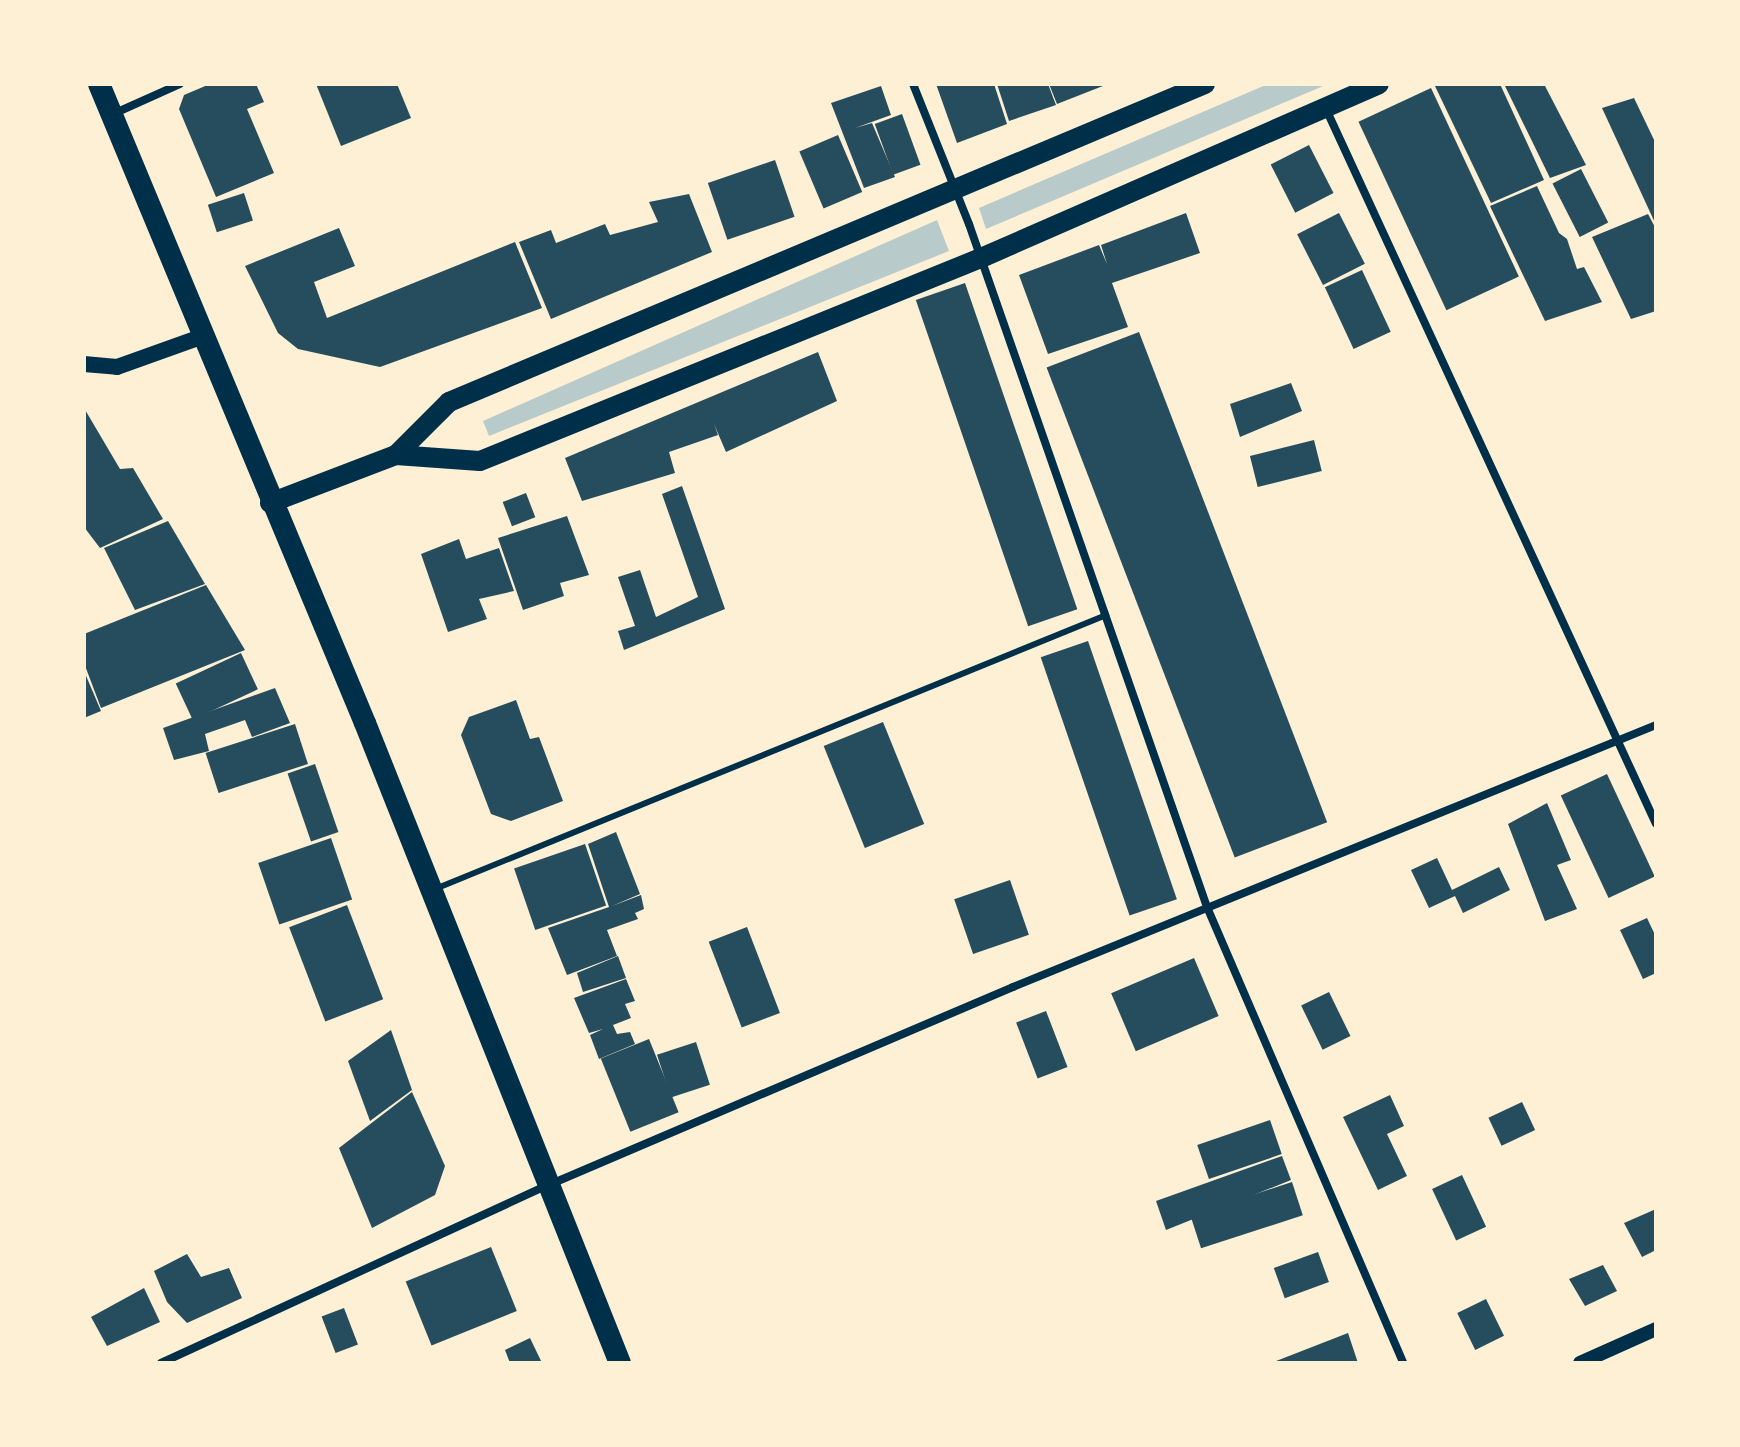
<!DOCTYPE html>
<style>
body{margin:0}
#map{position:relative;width:1740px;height:1447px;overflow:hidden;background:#fdf0d5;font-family:"Noto Serif",serif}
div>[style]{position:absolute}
.green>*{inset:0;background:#b9caca}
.building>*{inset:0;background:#264d5e;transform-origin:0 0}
.service>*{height:6px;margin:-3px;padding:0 3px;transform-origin:3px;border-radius:3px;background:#003049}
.minor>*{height:8px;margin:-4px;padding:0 4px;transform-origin:4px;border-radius:4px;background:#003049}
.tertiary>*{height:14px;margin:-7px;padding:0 7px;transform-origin:7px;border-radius:7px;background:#003049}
.secondary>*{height:16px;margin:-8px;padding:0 8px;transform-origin:8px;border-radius:8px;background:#003049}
.primary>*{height:20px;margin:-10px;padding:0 10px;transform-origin:10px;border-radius:10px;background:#003049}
.trunk>*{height:22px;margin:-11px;padding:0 11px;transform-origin:11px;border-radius:11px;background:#003049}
span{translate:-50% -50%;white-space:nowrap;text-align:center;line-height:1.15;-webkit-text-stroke:8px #fdf0d5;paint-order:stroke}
.frame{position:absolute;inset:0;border:86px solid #fdf0d5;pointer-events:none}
</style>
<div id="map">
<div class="green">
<div style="clip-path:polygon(1268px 84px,1328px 84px,986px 229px,979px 208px)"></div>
<div style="clip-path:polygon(937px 220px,949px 251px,489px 436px,483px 421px)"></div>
</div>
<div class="building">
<div style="clip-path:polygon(210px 84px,256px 84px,264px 102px,247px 109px,274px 173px,216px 197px,179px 109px,184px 95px)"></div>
<div style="clip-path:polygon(316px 84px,397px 84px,411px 118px,341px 146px)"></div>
<div style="clip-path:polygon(936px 84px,994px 84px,1007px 124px,957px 143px)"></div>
<div style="clip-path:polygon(997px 84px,1048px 84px,1056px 105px,1009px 121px)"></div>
<div style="clip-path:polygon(1049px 84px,1108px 84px,1057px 104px)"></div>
<div style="clip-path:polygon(1434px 84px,1500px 84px,1544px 180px,1491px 203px)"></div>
<div style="clip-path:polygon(1504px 84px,1544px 84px,1586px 165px,1550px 178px)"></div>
<div style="clip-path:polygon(881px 86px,891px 115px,855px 128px,872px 123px,895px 177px,864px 188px,831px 103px)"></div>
<div style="left:1431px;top:88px;width:208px;height:80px;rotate:65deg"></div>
<div style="clip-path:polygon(1634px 98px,1656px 144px,1656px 225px,1602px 108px)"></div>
<div style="left:902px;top:114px;width:54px;height:29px;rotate:70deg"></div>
<div style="left:838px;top:135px;width:62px;height:42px;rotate:67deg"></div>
<div style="left:1309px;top:145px;width:54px;height:43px;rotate:63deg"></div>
<div style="left:775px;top:160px;width:60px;height:71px;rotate:71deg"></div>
<div style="left:1581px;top:169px;width:60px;height:32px;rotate:63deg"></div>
<div style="clip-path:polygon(1537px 186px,1559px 233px,1567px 239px,1577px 269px,1584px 267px,1602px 302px,1545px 321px,1490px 206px)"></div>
<div style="left:244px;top:193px;width:29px;height:38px;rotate:72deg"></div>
<div style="clip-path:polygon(689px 194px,712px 252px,551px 319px,519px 242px,551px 230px,556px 243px,605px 224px,610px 235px,658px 222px,649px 202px)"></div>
<div style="clip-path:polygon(1186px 213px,1200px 253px,1112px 283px,1128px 327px,1048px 354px,1019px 275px,1099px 245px,1107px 264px,1101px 245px)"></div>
<div style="left:1339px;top:213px;width:57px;height:47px;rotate:63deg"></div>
<div style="clip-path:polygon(1648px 214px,1656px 229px,1656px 311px,1631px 319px,1592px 237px)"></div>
<div style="clip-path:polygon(339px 228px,355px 266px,314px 282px,327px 318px,515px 242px,542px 308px,380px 367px,298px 349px,278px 333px,245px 266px)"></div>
<div style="left:1362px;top:270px;width:68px;height:41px;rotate:65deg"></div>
<div style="left:965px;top:283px;width:345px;height:52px;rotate:71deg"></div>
<div style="left:1139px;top:332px;width:525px;height:99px;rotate:69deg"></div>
<div style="clip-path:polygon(818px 352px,837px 401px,726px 452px,714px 424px,718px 435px,669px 452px,675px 473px,582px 501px,565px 458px)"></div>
<div style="clip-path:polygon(1291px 383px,1302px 411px,1240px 437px,1230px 404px)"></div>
<div style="clip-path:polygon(84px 408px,120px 469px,133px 468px,163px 519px,100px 548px,84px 527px)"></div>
<div style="left:1314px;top:440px;width:32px;height:66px;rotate:76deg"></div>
<div style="clip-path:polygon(682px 486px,725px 609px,624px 650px,618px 631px,635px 626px,618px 577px,640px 570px,656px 617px,698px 597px,662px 494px)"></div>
<div style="left:526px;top:493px;width:26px;height:25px;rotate:69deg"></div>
<div style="clip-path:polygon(567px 516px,589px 575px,560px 583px,564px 596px,523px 610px,498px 538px)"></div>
<div style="clip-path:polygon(168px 521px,205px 584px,135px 610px,104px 548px)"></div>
<div style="clip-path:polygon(459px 539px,466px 559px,499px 548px,514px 591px,479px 599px,487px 619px,448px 632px,421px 554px)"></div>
<div style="clip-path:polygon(206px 585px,245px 650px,101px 708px,84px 663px,84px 634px)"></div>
<div style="left:1088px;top:641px;width:273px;height:50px;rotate:71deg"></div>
<div style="left:241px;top:653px;width:40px;height:72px;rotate:65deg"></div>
<div style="clip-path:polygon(84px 671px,101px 711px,84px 718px)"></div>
<div style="clip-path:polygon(275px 688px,290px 723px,252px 737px,245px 720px,205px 734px,209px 751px,174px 760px,163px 728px)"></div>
<div style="clip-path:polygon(516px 700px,530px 739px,539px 737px,563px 801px,511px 821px,491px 814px,461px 735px,469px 717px)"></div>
<div style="left:883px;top:722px;width:110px;height:64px;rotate:68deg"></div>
<div style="left:295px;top:724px;width:42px;height:94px;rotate:72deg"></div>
<div style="left:315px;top:764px;width:72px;height:29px;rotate:71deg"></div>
<div style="left:1607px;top:774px;width:113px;height:51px;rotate:65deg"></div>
<div style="clip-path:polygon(1547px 803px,1571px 860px,1557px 865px,1577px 909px,1545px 921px,1508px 824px)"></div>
<div style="clip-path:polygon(616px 832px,640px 894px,612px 906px,641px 895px,644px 909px,635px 913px,638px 919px,607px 930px,617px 956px,567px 975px,548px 928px,609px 907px,588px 844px)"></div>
<div style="left:331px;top:838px;width:65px;height:77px;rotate:71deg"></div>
<div style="left:585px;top:844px;width:65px;height:75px;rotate:71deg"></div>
<div style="clip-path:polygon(1437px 858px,1452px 890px,1499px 867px,1510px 890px,1463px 913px,1455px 896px,1429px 908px,1411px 870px)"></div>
<div style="left:1010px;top:880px;width:58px;height:59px;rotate:71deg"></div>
<div style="left:347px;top:905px;width:101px;height:62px;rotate:69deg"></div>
<div style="clip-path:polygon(1647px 918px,1656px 937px,1656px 973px,1643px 979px,1620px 930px)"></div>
<div style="left:747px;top:927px;width:92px;height:41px;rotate:69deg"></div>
<div style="clip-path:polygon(618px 956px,626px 978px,583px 992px,577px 973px)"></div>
<div style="left:1194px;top:958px;width:63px;height:90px;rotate:67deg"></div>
<div style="clip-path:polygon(626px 979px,635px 1001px,625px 1004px,631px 1018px,613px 1025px,617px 1034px,630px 1032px,635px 1044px,599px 1059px,590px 1035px,603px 1029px,589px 1033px,574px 998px)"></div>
<div style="left:1329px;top:992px;width:49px;height:31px;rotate:64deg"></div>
<div style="left:1046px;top:1011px;width:60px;height:32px;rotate:69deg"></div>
<div style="clip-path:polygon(391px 1030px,412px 1090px,370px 1121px,348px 1061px)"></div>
<div style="left:649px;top:1039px;width:79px;height:52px;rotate:68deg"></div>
<div style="left:696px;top:1042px;width:45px;height:41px;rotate:72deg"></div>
<div style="clip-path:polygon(412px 1092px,445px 1166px,435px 1195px,372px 1228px,339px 1148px)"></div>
<div style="clip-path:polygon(1390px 1095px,1404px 1126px,1387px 1134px,1407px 1176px,1378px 1190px,1343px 1117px)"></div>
<div style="left:1522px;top:1102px;width:31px;height:37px;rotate:65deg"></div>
<div style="left:1270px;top:1120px;width:36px;height:77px;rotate:71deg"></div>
<div style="clip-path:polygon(1282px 1156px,1291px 1180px,1166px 1230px,1156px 1201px)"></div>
<div style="left:1462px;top:1175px;width:57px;height:33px;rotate:65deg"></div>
<div style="left:1292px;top:1182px;width:35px;height:107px;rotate:72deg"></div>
<div style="clip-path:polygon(1656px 1209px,1656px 1250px,1642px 1257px,1624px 1223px)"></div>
<div style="left:491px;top:1247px;width:69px;height:92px;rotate:68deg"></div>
<div style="left:1318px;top:1252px;width:32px;height:47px;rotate:70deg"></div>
<div style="clip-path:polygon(187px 1254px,201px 1277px,229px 1268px,242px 1298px,187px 1323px,167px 1302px,154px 1271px)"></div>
<div style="clip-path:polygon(1603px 1265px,1617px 1291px,1585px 1306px,1569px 1279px)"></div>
<div style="clip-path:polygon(144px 1288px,160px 1322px,107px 1346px,91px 1317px)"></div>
<div style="left:1486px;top:1299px;width:41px;height:32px;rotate:64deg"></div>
<div style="left:344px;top:1308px;width:39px;height:24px;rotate:69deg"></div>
<div style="clip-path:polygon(1348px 1333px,1358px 1363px,1271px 1363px)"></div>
<div style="clip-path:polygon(530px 1338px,542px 1363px,510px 1363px,505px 1350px)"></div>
</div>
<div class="service">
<div style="left:435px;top:889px;width:725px;rotate:-22.21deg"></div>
</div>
<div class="minor">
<div style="left:913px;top:84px;width:151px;rotate:68.2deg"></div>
<div style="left:969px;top:224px;width:723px;rotate:70.79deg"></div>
<div style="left:1207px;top:907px;width:496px;rotate:66.7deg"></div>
<div style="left:1326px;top:109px;width:787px;rotate:65.22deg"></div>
<div style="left:113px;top:114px;width:73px;rotate:-24.1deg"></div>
<div style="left:161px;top:1363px;width:429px;rotate:-24.7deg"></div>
<div style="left:551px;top:1184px;width:502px;rotate:-23.09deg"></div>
<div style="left:1013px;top:987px;width:694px;rotate:-22.17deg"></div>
</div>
<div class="tertiary">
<div style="left:1580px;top:1363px;width:83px;rotate:-24.1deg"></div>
</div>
<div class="secondary">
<div style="left:84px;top:364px;width:33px;rotate:5deg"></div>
<div style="left:117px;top:367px;width:89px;rotate:-19.7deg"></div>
</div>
<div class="primary">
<div style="left:396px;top:455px;width:84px;rotate:4.1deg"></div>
<div style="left:480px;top:461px;width:541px;rotate:-22.06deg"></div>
<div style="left:981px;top:258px;width:434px;rotate:-23.6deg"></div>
<div style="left:270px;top:503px;width:135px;rotate:-20.9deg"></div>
<div style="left:396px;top:455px;width:75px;rotate:-45deg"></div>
<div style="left:449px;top:402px;width:820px;rotate:-22.81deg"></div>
</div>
<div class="trunk">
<div style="left:99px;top:84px;width:692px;rotate:67.4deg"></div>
<div style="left:365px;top:723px;width:689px;rotate:68.28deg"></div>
</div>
<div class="frame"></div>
</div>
